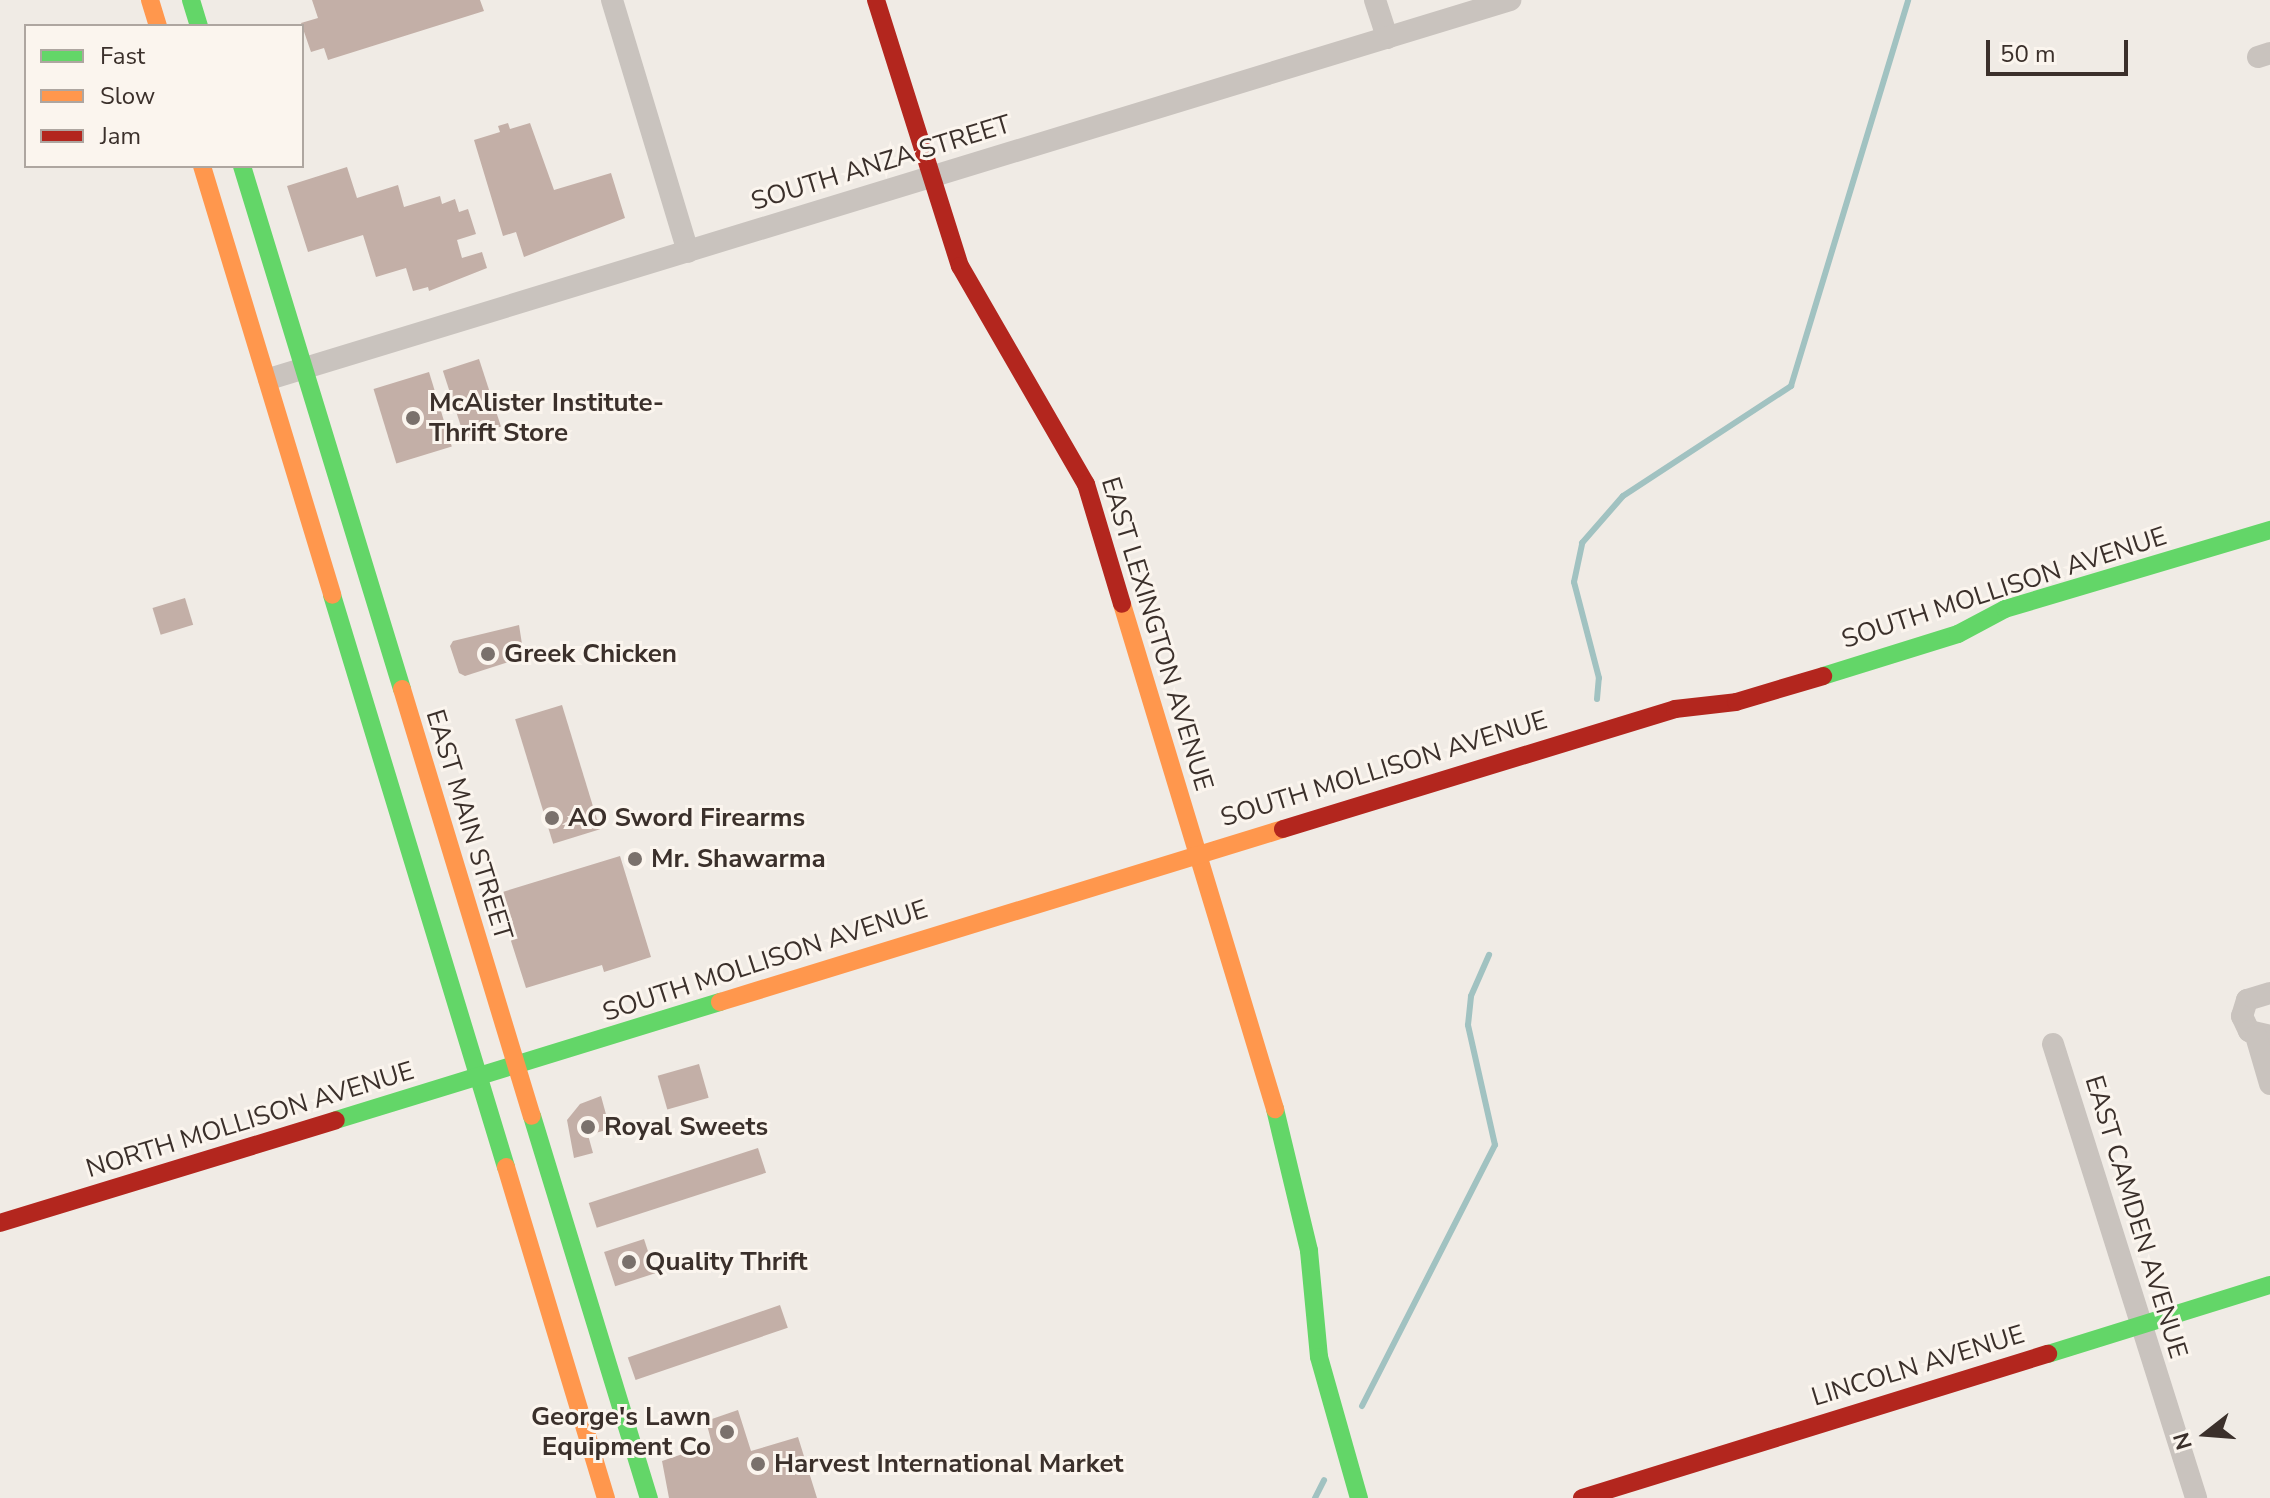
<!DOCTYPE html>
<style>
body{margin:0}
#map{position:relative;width:2270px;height:1498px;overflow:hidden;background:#f0ebe5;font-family:"Nunito Sans",sans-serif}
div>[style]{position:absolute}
.stream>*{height:6px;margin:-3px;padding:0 3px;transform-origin:3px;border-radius:3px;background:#a1c2c1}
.building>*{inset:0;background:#c3afa7;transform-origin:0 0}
.street>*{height:22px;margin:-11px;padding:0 11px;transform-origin:11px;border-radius:11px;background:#c9c3be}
.fast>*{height:18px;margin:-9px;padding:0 9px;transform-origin:9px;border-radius:9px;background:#63d668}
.slow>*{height:18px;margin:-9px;padding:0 9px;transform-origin:9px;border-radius:9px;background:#ff974d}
.jam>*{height:18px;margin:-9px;padding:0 9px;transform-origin:9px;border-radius:9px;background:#b3261e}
.dots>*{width:22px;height:22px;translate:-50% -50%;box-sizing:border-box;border:4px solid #fbf5ee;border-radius:50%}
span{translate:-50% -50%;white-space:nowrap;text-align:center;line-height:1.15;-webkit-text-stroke:6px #fbf5ee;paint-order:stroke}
.street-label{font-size:26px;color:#3b302b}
.poi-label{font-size:26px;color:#3b302b;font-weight:700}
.left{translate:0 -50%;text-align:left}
.right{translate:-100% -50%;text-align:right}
.legend{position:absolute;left:24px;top:24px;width:280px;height:144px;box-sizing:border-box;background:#fbf5ee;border:2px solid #aea6a0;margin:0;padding:10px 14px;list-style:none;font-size:24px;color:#3b302b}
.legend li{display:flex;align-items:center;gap:16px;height:40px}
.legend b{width:40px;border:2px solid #aea6a0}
.north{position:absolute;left:2166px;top:1394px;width:80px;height:80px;-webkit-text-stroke:6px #fbf5ee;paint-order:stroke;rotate:253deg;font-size:22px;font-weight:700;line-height:32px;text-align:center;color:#3b302b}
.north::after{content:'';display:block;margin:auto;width:28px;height:36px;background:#3b302b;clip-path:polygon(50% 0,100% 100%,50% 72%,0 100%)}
.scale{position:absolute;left:1986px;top:40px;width:142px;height:36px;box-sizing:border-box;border:4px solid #3b302b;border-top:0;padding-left:10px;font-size:24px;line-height:28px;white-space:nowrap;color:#3b302b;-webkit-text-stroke:6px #fbf5ee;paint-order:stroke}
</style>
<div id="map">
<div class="stream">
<div style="left:1597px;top:699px;width:21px;rotate:-85deg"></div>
<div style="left:1599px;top:678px;width:99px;rotate:-104.6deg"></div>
<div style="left:1574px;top:582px;width:40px;rotate:-78deg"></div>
<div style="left:1582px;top:543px;width:62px;rotate:-48.9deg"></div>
<div style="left:1623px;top:496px;width:201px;rotate:-33.2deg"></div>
<div style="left:1791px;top:386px;width:403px;rotate:-73.1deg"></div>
<div style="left:1362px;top:1406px;width:293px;rotate:-63deg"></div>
<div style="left:1495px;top:1145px;width:123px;rotate:-102.7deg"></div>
<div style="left:1468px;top:1025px;width:29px;rotate:-84deg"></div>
<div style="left:1471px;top:996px;width:45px;rotate:-66.3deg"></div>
<div style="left:1315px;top:1498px;width:20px;rotate:-63deg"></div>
</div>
<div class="building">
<div style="clip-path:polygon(312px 0,480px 0,484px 11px,328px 60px,324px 48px,311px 52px,301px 23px,318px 18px)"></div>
<div style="clip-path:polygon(508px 123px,510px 129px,530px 123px,554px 190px,611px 173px,625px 218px,524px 257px,516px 232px,503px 236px,474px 140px,500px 132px,498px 126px)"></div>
<div style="clip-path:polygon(347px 167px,357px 198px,398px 185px,404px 207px,440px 196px,442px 204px,455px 199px,459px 212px,468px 209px,476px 234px,457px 240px,462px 258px,482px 252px,487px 268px,429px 291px,428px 287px,413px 291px,406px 268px,376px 277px,363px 235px,308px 252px,287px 186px)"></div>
<div style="left:479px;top:359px;width:71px;height:38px;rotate:72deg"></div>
<div style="left:429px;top:372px;width:78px;height:58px;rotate:73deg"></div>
<div style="left:185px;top:598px;width:28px;height:34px;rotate:73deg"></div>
<div style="clip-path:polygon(519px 625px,524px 657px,465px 676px,459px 673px,450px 646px,453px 641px)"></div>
<div style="left:562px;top:705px;width:130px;height:49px;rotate:73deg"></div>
<div style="clip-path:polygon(620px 856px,651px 957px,604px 972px,602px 965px,526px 988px,496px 894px)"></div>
<div style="left:699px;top:1064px;width:35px;height:43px;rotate:74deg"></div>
<div style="clip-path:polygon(601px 1096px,610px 1129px,588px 1135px,593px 1153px,574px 1158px,567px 1120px,580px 1104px)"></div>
<div style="left:758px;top:1148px;width:26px;height:178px;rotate:72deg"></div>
<div style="left:644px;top:1239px;width:36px;height:42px;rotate:72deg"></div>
<div style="left:780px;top:1305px;width:24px;height:161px;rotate:71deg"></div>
<div style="clip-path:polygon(738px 1410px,751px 1451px,798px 1437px,817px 1498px,669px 1498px,662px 1461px,712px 1444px,706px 1421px)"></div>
</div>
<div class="street">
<div style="left:612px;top:0;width:263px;rotate:73.2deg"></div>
<div style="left:1375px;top:0;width:40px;rotate:72deg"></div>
<div style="left:2258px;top:57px;width:13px;rotate:-18deg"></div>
<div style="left:269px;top:379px;width:1298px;rotate:-16.98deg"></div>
<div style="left:2270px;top:993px;width:24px;rotate:163deg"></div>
<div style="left:2247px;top:1000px;width:17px;rotate:107deg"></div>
<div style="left:2242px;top:1016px;width:17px;rotate:65deg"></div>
<div style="left:2249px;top:1031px;width:22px;rotate:13deg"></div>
<div style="left:2256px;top:1036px;width:50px;rotate:73.7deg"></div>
<div style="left:2053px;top:1044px;width:476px;rotate:72.5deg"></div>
</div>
<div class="fast">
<div style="left:191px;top:0;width:27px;rotate:73deg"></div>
<div style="left:242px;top:166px;width:547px;rotate:72.99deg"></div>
<div style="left:332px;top:595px;width:598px;rotate:73.08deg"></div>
<div style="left:1823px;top:676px;width:141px;rotate:-17.3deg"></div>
<div style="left:1958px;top:634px;width:53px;rotate:-28deg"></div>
<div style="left:2005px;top:609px;width:277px;rotate:-16.6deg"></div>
<div style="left:1275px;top:1109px;width:146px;rotate:76.5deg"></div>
<div style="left:1309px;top:1251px;width:106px;rotate:84.6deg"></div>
<div style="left:1319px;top:1357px;width:147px;rotate:74.2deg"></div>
<div style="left:532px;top:1116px;width:400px;rotate:73deg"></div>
<div style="left:336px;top:1120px;width:402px;rotate:-17.1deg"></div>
<div style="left:2048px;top:1354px;width:232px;rotate:-17.3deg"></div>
</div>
<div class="slow">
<div style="left:150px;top:0;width:27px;rotate:73deg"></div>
<div style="left:202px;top:166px;width:448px;rotate:73.1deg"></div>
<div style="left:1122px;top:604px;width:528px;rotate:73.14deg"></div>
<div style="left:402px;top:689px;width:446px;rotate:73.1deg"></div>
<div style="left:720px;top:1002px;width:589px;rotate:-17.08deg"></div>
<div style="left:506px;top:1167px;width:346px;rotate:73.2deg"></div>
</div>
<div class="jam">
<div style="left:876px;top:0;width:279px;rotate:72.5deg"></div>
<div style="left:960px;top:266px;width:252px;rotate:60deg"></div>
<div style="left:1086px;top:484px;width:125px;rotate:73.3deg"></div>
<div style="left:1283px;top:829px;width:410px;rotate:-17deg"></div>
<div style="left:1675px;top:709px;width:61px;rotate:-6.5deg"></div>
<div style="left:1736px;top:702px;width:91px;rotate:-16.6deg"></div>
<div style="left:0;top:1223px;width:351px;rotate:-17deg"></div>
<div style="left:1582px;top:1498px;width:488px;rotate:-17.2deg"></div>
</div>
<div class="dots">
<div style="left:413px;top:418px;background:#7a716c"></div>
<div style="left:488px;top:654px;background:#7a716c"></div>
<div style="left:552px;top:818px;background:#7a716c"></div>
<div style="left:635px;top:859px;background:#7a716c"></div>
<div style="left:588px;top:1127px;background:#7a716c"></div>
<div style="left:629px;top:1262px;background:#7a716c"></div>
<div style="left:727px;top:1432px;background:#7a716c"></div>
<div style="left:758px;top:1464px;background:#7a716c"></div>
</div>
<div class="street-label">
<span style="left:881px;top:163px;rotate:-17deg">SOUTH ANZA STREET</span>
<span style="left:2004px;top:588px;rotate:-18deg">SOUTH MOLLISON AVENUE</span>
<span style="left:1157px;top:634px;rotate:73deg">EAST LEXINGTON AVENUE</span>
<span style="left:1384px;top:769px;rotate:-17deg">SOUTH MOLLISON AVENUE</span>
<span style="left:469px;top:825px;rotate:73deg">EAST MAIN STREET</span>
<span style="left:765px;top:961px;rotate:-18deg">SOUTH MOLLISON AVENUE</span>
<span style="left:250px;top:1120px;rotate:-17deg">NORTH MOLLISON AVENUE</span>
<span style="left:2136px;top:1217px;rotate:73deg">EAST CAMDEN AVENUE</span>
<span style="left:1918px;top:1366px;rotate:-17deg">LINCOLN AVENUE</span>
</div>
<div class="poi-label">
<span class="left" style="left:429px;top:418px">McAlister Institute-<br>Thrift Store</span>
<span class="left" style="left:504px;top:654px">Greek Chicken</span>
<span class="left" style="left:568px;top:818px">AO Sword Firearms</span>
<span class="left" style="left:651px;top:859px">Mr. Shawarma</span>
<span class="left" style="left:604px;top:1127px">Royal Sweets</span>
<span class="left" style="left:645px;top:1262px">Quality Thrift</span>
<span class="right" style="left:711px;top:1432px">George's Lawn<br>Equipment Co</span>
<span class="left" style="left:774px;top:1464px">Harvest International Market</span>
</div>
<ul class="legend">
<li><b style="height:10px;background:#63d668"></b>Fast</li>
<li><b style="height:10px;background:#ff974d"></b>Slow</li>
<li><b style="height:10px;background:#b3261e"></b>Jam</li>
</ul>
<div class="north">N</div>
<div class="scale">50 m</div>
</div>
